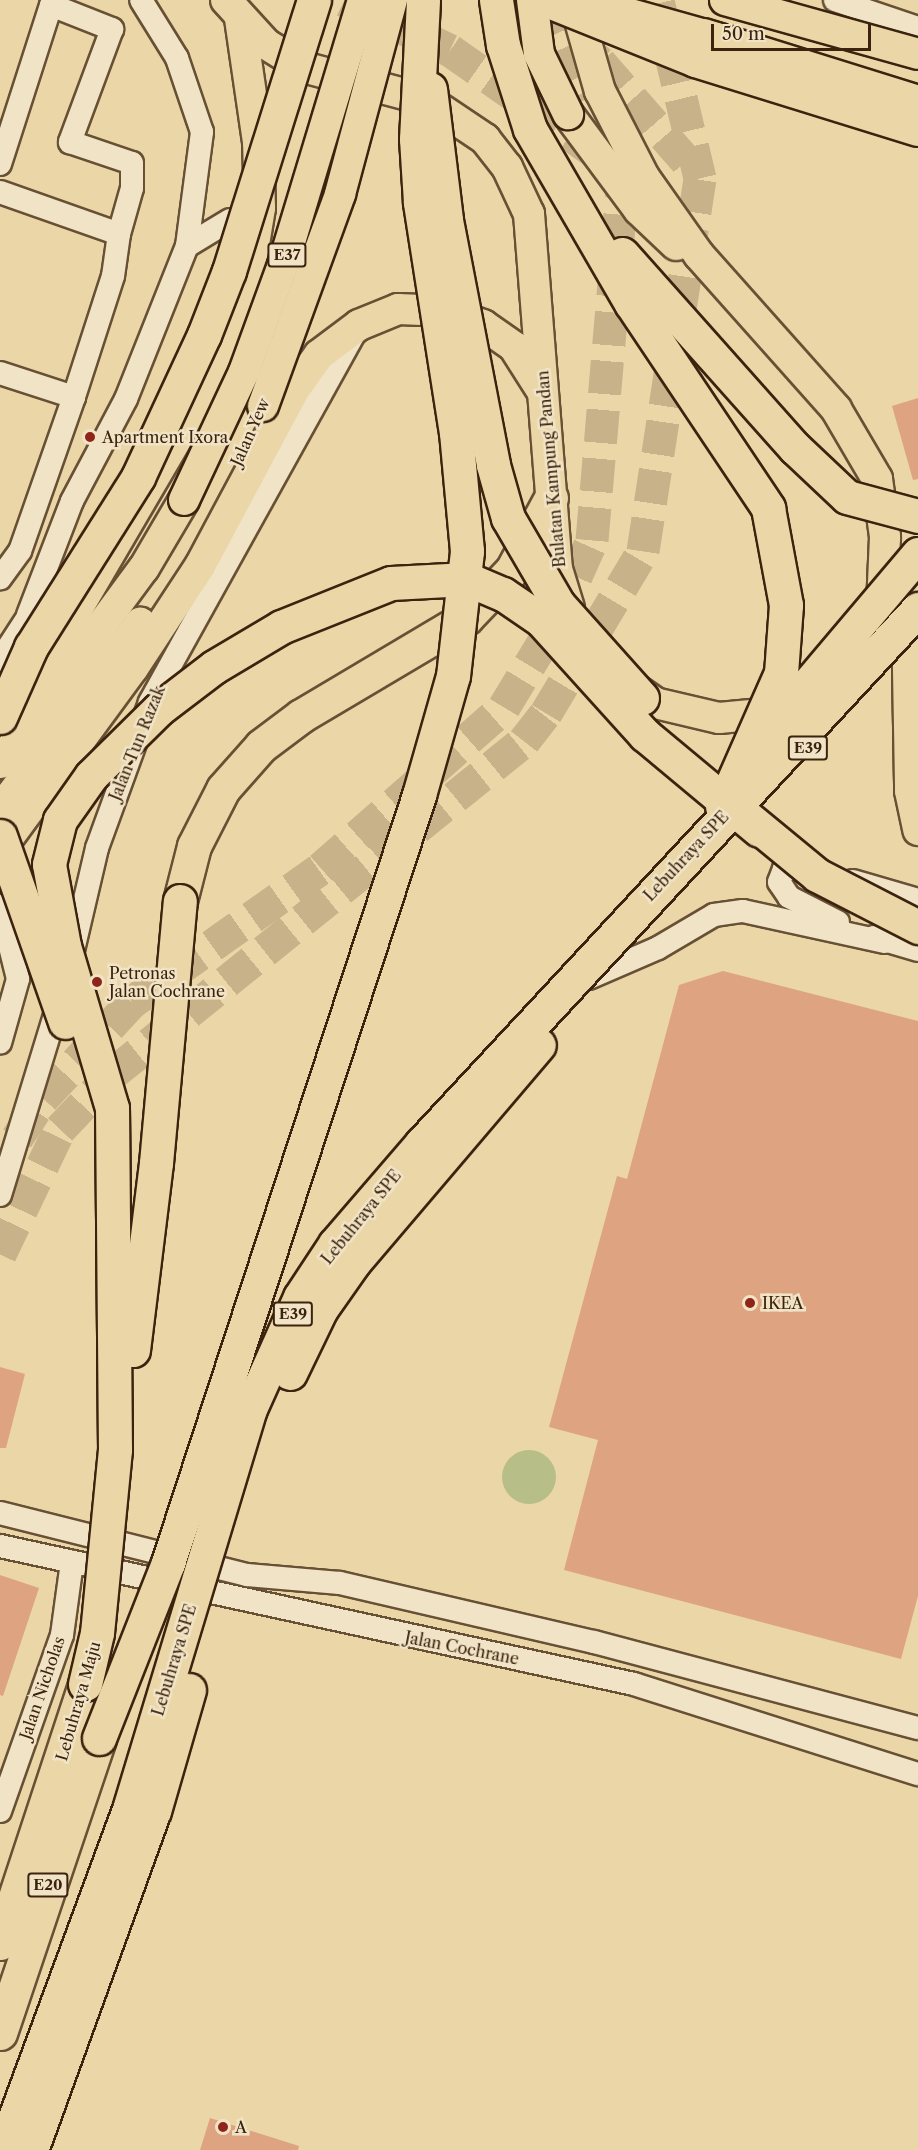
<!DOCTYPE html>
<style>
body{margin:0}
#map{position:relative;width:918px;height:2150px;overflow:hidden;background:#ead6a7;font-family:"Libre Caslon Text",serif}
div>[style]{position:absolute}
.green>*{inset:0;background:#b7be87}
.round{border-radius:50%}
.building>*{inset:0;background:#dea481}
.highway-tunnel>*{height:33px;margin-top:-16.5px;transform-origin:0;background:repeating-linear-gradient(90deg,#c7b289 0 33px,transparent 0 49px)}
.roads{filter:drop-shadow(2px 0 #685035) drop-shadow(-2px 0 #685035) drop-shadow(0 2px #685035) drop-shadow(0 -2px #685035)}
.minor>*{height:22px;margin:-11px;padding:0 11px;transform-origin:11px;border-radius:11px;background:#f1e4c6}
.major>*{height:30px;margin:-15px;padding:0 15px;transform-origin:15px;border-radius:15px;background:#ead6a7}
.highway>*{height:33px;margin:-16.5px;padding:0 16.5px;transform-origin:16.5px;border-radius:16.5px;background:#ead6a7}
.bridges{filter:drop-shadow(2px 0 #3c230f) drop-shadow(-2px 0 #3c230f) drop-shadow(0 2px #3c230f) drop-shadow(0 -2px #3c230f)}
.major-bridge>*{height:30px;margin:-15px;padding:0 15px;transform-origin:15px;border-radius:15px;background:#ead6a7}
.highway-bridge>*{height:33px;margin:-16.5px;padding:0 16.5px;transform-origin:16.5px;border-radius:16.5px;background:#ead6a7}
.dots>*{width:16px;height:16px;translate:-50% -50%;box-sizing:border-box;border:3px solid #f1e4c6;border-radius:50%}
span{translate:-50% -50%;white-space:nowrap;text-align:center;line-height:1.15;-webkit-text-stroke:5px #f1e4c6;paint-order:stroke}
.shield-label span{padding:2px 4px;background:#f1e4c6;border:2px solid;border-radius:4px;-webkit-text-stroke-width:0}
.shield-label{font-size:15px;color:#3c230f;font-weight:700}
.street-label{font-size:16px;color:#3c230f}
.poi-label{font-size:16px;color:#3c230f}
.left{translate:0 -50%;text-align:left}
.scale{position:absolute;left:711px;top:24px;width:160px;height:27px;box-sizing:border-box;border:3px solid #3c230f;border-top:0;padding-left:8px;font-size:18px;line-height:21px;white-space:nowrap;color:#3c230f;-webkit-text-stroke:4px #f1e4c6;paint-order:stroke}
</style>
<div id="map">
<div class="green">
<div class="round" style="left:502px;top:1450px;width:54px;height:54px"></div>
</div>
<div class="building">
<div style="clip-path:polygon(918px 398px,918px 479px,913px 480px,892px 406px)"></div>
<div style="clip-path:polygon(723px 971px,918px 1021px,918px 1596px,901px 1659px,564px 1570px,598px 1440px,549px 1427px,617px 1176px,627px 1179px,679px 985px)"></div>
<div style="clip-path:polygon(0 1367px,25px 1374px,6px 1448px,0 1448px)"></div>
<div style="clip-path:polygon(0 1575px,39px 1588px,3px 1696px,0 1695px)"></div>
<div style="clip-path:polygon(210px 2118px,299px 2146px,298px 2150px,200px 2150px)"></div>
</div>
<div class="highway-tunnel">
<div style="left:344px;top:0;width:117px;rotate:25.3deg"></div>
<div style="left:450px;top:50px;width:177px;rotate:35.1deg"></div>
<div style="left:550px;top:0;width:105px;rotate:66.4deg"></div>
<div style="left:578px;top:43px;width:29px;rotate:41deg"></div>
<div style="left:600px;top:62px;width:147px;rotate:48.9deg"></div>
<div style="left:17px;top:1138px;width:48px;rotate:-57deg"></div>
<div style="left:43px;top:1098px;width:131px;rotate:-47.2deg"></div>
<div style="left:132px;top:1002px;width:232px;rotate:-35.3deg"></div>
<div style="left:321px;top:868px;width:244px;rotate:-41.3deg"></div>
<div style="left:504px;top:707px;width:100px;rotate:-58.8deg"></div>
<div style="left:556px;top:621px;width:89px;rotate:-66deg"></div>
<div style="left:592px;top:540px;width:373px;rotate:-85.1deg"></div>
<div style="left:0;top:1254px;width:139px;rotate:-64.4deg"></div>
<div style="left:60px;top:1129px;width:76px;rotate:-46.6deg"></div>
<div style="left:112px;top:1074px;width:530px;rotate:-38.95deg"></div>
<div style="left:524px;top:741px;width:36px;rotate:-52deg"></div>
<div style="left:546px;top:713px;width:189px;rotate:-59.1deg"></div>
<div style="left:643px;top:551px;width:377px;rotate:-81.3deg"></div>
<div style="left:700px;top:178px;width:183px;rotate:-103.3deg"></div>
</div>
<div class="roads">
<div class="minor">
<div style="left:835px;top:0;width:88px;rotate:18.6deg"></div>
<div style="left:0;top:164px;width:167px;rotate:-72.2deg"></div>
<div style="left:51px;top:5px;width:66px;rotate:21.5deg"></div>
<div style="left:112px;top:29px;width:121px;rotate:110.4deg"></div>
<div style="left:70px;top:142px;width:65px;rotate:18.7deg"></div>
<div style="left:132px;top:163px;width:25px;rotate:90deg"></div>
<div style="left:132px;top:188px;width:48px;rotate:105.8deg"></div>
<div style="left:0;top:192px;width:126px;rotate:19.4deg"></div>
<div style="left:119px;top:234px;width:42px;rotate:98.1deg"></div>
<div style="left:113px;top:276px;width:127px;rotate:107.9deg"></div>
<div style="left:74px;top:397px;width:163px;rotate:109.3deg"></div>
<div style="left:20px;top:551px;width:34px;rotate:126deg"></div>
<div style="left:187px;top:246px;width:50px;rotate:-31.2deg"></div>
<div style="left:0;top:373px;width:78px;rotate:18deg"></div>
<div style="left:28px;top:615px;width:122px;rotate:-68.9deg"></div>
<div style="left:72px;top:501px;width:115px;rotate:-62.1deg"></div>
<div style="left:126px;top:399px;width:165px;rotate:-68.3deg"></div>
<div style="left:187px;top:246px;width:115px;rotate:-82.5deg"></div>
<div style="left:202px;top:132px;width:78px;rotate:-108.7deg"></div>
<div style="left:177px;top:58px;width:68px;rotate:-121.8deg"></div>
<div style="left:0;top:660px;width:68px;rotate:-57deg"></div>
<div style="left:813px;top:869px;width:29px;rotate:180deg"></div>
<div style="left:784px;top:869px;width:14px;rotate:111deg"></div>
<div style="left:779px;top:882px;width:18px;rotate:56deg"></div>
<div style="left:789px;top:897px;width:55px;rotate:27deg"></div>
<div style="left:853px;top:881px;width:68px;rotate:16.3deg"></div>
<div style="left:0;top:906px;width:75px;rotate:76.1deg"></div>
<div style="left:18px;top:979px;width:66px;rotate:105.7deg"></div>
<div style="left:874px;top:937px;width:46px;rotate:16.5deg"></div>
<div style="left:71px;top:959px;width:114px;rotate:-76.8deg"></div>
<div style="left:97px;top:848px;width:155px;rotate:-70deg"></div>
<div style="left:150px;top:702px;width:427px;rotate:-61deg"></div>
<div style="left:589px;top:978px;width:75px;rotate:-23.5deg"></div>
<div style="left:658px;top:948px;width:65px;rotate:-30.5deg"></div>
<div style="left:714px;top:915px;width:29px;rotate:-8deg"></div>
<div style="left:743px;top:911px;width:145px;rotate:12.3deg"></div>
<div style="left:0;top:1195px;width:202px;rotate:-73deg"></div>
<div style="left:0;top:1513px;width:255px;rotate:14.1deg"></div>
<div style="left:247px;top:1575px;width:93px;rotate:4.9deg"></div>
<div style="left:340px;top:1583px;width:261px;rotate:13.1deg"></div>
<div style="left:594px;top:1642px;width:335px;rotate:14.9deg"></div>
<div style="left:0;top:1546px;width:649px;rotate:12.28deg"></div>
<div style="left:634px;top:1684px;width:298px;rotate:17.6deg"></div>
<div style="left:0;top:1811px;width:187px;rotate:-70.6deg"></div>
<div style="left:62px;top:1635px;width:74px;rotate:-82.2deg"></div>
</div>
<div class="major">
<div style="left:226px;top:0;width:59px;rotate:47.7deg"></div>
<div style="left:266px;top:44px;width:44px;rotate:31.9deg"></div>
<div style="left:303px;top:67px;width:128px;rotate:14.9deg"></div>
<div style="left:427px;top:100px;width:70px;rotate:33.9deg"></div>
<div style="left:485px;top:139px;width:36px;rotate:52deg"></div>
<div style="left:507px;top:167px;width:52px;rotate:64.9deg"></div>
<div style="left:529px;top:214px;width:356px;rotate:85.5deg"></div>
<div style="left:557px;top:569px;width:41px;rotate:72.9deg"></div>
<div style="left:574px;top:0;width:95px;rotate:74.1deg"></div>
<div style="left:600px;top:91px;width:97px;rotate:62.9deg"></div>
<div style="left:644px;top:177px;width:95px;rotate:54.8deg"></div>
<div style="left:699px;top:255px;width:206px;rotate:48.3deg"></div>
<div style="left:836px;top:409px;width:81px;rotate:59.6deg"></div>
<div style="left:877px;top:479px;width:59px;rotate:82.1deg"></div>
<div style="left:885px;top:537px;width:70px;rotate:92.5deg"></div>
<div style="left:568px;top:114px;width:119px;rotate:53.5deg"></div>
<div style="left:639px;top:210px;width:51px;rotate:43.4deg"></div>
<div style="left:907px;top:612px;width:179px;rotate:89deg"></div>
<div style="left:910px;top:791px;width:40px;rotate:78deg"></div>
<div style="left:624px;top:681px;width:38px;rotate:35deg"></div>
<div style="left:655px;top:703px;width:66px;rotate:13.2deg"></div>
<div style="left:719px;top:718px;width:64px;rotate:-5.4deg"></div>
<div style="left:20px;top:690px;width:75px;rotate:-53.1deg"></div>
<div style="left:65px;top:630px;width:226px;rotate:-59.7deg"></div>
<div style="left:179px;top:435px;width:91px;rotate:-63.2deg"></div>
<div style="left:220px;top:354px;width:90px;rotate:-70.6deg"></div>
<div style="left:250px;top:269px;width:62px;rotate:-80.7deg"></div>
<div style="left:260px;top:208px;width:66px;rotate:-91.7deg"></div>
<div style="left:258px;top:142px;width:125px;rotate:-98.3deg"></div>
<div style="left:0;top:763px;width:242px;rotate:-53.6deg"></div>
<div style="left:144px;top:568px;width:79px;rotate:-59.5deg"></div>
<div style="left:0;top:810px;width:234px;rotate:-53.2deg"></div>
<div style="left:0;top:849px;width:225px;rotate:-53.7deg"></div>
<div style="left:133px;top:668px;width:122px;rotate:-56.7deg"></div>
<div style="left:200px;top:566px;width:200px;rotate:-61.9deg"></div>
<div style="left:294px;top:390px;width:43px;rotate:-54.5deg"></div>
<div style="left:319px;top:355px;width:50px;rotate:-36.9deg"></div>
<div style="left:359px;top:325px;width:42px;rotate:-22.3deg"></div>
<div style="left:398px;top:309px;width:48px;rotate:2.4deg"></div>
<div style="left:446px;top:311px;width:40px;rotate:21deg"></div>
<div style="left:483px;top:325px;width:38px;rotate:35deg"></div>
<div style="left:514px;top:347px;width:52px;rotate:57.5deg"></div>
</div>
<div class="highway">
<div style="left:180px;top:901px;width:57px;rotate:-75.7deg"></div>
<div style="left:194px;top:846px;width:64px;rotate:-63deg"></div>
<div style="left:223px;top:789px;width:57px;rotate:-48.5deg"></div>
<div style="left:261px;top:746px;width:50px;rotate:-36.9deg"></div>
<div style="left:301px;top:716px;width:192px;rotate:-30.7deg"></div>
<div style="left:466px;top:618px;width:66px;rotate:-46.2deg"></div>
<div style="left:512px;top:570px;width:82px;rotate:-61.6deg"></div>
<div style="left:0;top:1943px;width:273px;rotate:-71.8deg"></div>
<div style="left:0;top:2033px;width:311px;rotate:-71.4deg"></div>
</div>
</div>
<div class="bridges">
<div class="major-bridge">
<div style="left:532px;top:0;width:54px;rotate:82.6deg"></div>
<div style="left:539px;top:54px;width:67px;rotate:64.2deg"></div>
<div style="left:580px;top:0;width:153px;rotate:15.6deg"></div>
<div style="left:725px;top:0;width:200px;rotate:15.6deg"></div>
<div style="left:263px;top:406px;width:226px;rotate:-70deg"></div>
<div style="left:340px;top:194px;width:201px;rotate:-75deg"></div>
<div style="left:184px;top:500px;width:141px;rotate:-64.9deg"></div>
<div style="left:244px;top:372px;width:114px;rotate:-70deg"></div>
<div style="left:283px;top:265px;width:277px;rotate:-73.2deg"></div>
</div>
<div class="highway-bridge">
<div style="left:496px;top:0;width:46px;rotate:81.2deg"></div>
<div style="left:503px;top:45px;width:88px;rotate:72.2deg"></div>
<div style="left:530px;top:129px;width:201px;rotate:59.9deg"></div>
<div style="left:631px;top:303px;width:247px;rotate:56.2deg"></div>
<div style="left:768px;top:508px;width:99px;rotate:79.5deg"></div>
<div style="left:786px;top:605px;width:68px;rotate:94.2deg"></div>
<div style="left:781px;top:673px;width:146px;rotate:113.8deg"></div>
<div style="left:546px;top:0;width:161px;rotate:21.9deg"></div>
<div style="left:695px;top:60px;width:233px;rotate:17.2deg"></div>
<div style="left:703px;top:35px;width:225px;rotate:17.3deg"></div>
<div style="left:430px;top:89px;width:132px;rotate:83deg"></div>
<div style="left:446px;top:220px;width:249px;rotate:79.1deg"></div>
<div style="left:493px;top:465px;width:55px;rotate:74.2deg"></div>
<div style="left:508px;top:518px;width:99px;rotate:59.8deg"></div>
<div style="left:558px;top:604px;width:126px;rotate:48.2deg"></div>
<div style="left:622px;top:254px;width:260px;rotate:48.3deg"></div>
<div style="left:795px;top:448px;width:71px;rotate:43.3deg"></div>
<div style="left:847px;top:497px;width:73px;rotate:15deg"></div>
<div style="left:0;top:717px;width:77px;rotate:-66.1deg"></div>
<div style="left:31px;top:647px;width:201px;rotate:-57.8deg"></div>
<div style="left:138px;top:477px;width:157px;rotate:-65.1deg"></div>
<div style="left:204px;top:335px;width:69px;rotate:-68.7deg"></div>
<div style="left:229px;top:271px;width:284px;rotate:-72.6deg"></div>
<div style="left:765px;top:735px;width:237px;rotate:-49.8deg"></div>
<div style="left:743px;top:814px;width:96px;rotate:39.5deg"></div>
<div style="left:817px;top:875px;width:114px;rotate:27.2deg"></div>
<div style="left:0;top:836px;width:197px;rotate:70.7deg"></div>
<div style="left:133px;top:1350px;width:188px;rotate:-83deg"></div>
<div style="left:156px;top:1163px;width:263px;rotate:-84.8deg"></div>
<div style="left:290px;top:1373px;width:71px;rotate:-64.2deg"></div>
<div style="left:321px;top:1309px;width:57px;rotate:-54.9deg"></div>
<div style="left:354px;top:1262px;width:285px;rotate:-49.6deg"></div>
<div style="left:85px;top:1684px;width:52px;rotate:-76.8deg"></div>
<div style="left:97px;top:1633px;width:184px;rotate:-84.4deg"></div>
<div style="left:115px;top:1450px;width:342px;rotate:-90.5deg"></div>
<div style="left:112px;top:1108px;width:169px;rotate:-106.5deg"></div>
<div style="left:64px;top:946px;width:83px;rotate:-100.4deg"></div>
<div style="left:49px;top:864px;width:45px;rotate:-76deg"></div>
<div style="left:60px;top:820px;width:54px;rotate:-54.8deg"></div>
<div style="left:91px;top:776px;width:95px;rotate:-44.6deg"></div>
<div style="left:159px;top:709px;width:69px;rotate:-37.4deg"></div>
<div style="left:214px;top:667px;width:78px;rotate:-30.8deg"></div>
<div style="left:281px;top:627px;width:118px;rotate:-21.8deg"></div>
<div style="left:391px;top:583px;width:76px;rotate:-3deg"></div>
<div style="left:467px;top:579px;width:39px;rotate:23deg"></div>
<div style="left:503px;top:594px;width:46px;rotate:34.4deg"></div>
<div style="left:541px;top:620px;width:155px;rotate:47.9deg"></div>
<div style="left:645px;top:735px;width:148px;rotate:39.8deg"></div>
<div style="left:99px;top:1738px;width:188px;rotate:-68.5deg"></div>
<div style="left:168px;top:1563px;width:808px;rotate:-71.9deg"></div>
<div style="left:419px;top:795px;width:124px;rotate:-74.1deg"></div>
<div style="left:453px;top:676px;width:126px;rotate:-83.6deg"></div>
<div style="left:467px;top:551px;width:119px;rotate:-95.3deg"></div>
<div style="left:456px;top:433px;width:234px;rotate:-98.9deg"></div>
<div style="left:420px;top:202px;width:63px;rotate:-93.6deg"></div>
<div style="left:416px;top:139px;width:139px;rotate:-87.1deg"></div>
<div style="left:3px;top:2150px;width:367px;rotate:-69.7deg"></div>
<div style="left:130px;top:1806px;width:413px;rotate:-73.2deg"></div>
<div style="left:249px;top:1411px;width:125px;rotate:-65.9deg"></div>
<div style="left:300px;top:1297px;width:64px;rotate:-56.6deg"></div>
<div style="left:335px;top:1244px;width:133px;rotate:-49.3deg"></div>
<div style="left:422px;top:1143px;width:729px;rotate:-47.11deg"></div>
<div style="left:31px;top:2150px;width:361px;rotate:-70.1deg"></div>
<div style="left:154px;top:1811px;width:126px;rotate:-73.9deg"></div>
</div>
</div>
<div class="dots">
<div style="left:90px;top:437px;background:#8f2418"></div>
<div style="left:97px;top:982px;background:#8f2418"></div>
<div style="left:750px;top:1303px;background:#8f2418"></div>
<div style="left:223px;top:2127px;background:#8f2418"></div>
</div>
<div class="shield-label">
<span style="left:287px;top:255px">E37</span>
<span style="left:808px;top:748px">E39</span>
<span style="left:293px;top:1314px">E39</span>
<span style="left:48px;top:1885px">E20</span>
</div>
<div class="street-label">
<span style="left:250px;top:432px;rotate:-66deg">Jalan Yew</span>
<span style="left:551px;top:469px;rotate:-95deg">Bulatan Kampung Pandan</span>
<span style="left:137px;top:743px;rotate:-68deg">Jalan Tun Razak</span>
<span style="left:686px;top:856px;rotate:-47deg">Lebuhraya SPE</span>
<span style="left:361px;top:1217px;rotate:-51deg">Lebuhraya SPE</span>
<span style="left:462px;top:1648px;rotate:11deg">Jalan Cochrane</span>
<span style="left:174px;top:1660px;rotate:-73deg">Lebuhraya SPE</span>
<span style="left:42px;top:1688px;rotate:-71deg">Jalan Nicholas</span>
<span style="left:78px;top:1701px;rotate:-74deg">Lebuhraya Maju</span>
</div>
<div class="poi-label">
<span class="left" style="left:102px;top:437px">Apartment Ixora</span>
<span class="left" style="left:109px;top:982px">Petronas<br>Jalan Cochrane</span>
<span class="left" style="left:762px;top:1303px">IKEA</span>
<span class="left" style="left:235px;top:2127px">A</span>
</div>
<div class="scale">50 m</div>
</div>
